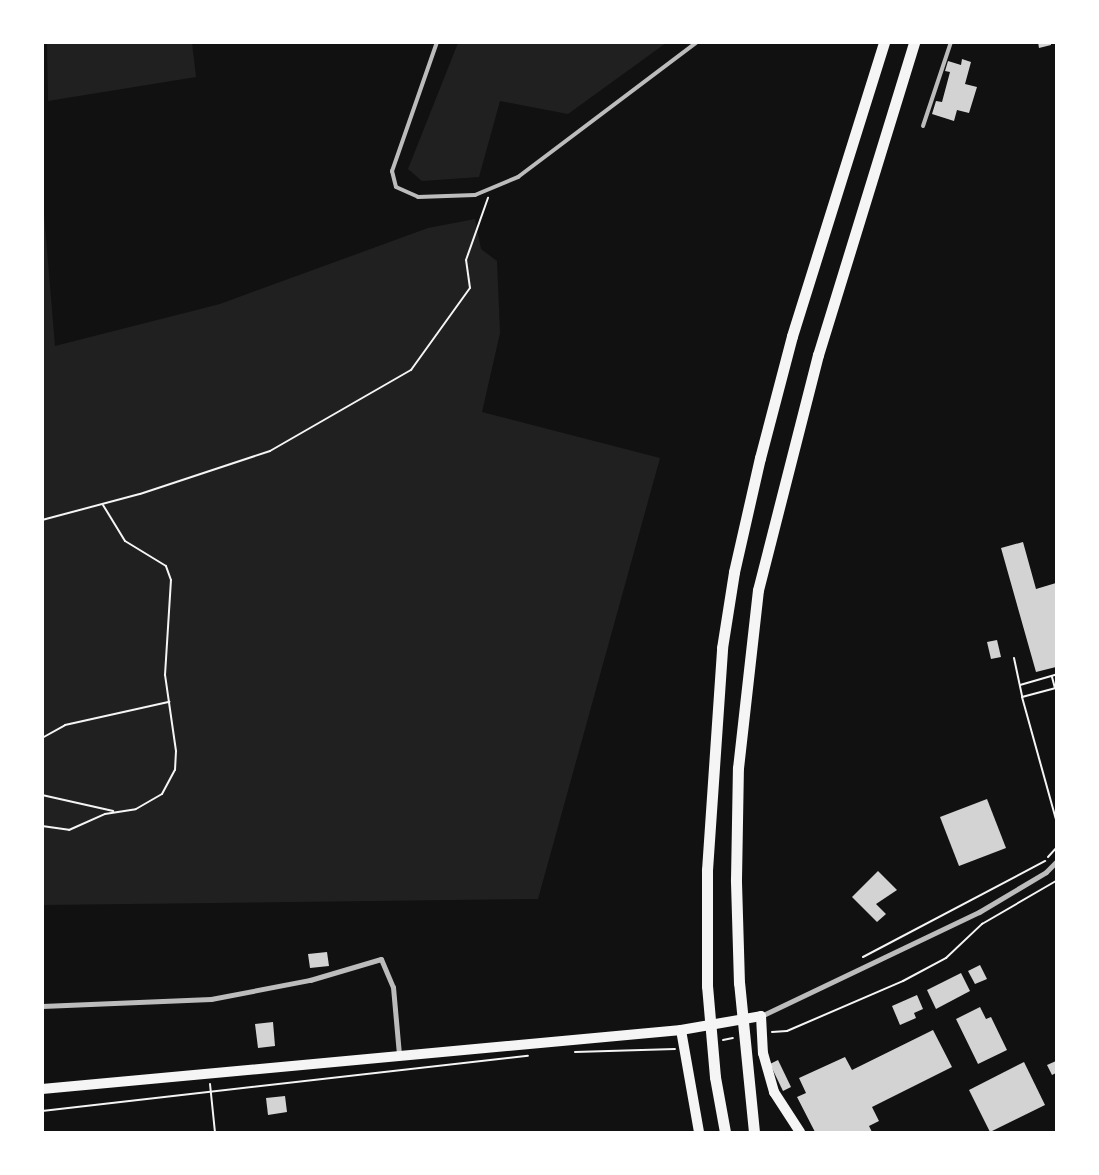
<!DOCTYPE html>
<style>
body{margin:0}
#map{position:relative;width:1099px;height:1175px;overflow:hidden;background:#111;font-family:Ubuntu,sans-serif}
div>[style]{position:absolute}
.green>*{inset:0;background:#202020}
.building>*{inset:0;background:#d3d3d3}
.path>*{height:2px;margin:-1px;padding:0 1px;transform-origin:1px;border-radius:1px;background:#f5f5f5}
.service>*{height:4px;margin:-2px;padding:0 2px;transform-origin:2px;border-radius:2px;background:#bcbcbc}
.minor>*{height:5px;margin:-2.5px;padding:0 2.5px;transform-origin:2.5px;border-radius:2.5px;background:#bcbcbc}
.secondary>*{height:10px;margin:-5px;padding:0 5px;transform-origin:5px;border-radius:5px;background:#f5f5f5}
.trunk>*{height:11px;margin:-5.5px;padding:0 5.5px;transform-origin:5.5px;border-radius:5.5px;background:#f5f5f5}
span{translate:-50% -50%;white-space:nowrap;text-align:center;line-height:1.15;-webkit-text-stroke:5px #fff;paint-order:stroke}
.frame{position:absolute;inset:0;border:44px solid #fff;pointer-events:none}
</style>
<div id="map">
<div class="green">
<div style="clip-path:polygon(47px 43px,192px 43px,196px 77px,48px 101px)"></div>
<div style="clip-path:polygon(458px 43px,458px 42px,666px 43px,568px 114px,500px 101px,479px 177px,422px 181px,408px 169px)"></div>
<div style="clip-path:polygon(42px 190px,55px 346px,220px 304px,428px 228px,475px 219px,481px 249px,497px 261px,500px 333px,482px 412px,660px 458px,538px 899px,43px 905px)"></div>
</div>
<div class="building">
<div style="clip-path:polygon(1038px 42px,1051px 42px,1051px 45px,1039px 48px)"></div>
<div style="clip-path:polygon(962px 59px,971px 62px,965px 84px,977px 87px,969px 113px,957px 110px,954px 121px,932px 114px,936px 101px,942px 102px,950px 72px,945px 71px,948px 61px,961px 65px)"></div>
<div style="clip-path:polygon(1023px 542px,1036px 589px,1056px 583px,1056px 667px,1036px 672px,1001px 548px)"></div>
<div style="clip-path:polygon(997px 640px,1001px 657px,991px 659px,987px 642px)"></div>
<div style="clip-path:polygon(987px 799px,1006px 848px,959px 866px,940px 817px)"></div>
<div style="clip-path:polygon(878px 871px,897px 890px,876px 904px,886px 914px,877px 922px,852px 897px)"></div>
<div style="clip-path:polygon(327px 952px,329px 966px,310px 968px,308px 954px)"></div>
<div style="clip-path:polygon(980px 965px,987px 979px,975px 984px,968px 971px)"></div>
<div style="clip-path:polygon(961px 973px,970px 991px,936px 1009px,927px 990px)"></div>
<div style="clip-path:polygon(917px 995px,923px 1009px,914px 1013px,916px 1018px,900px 1025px,892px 1006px)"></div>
<div style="clip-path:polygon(980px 1007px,986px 1019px,991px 1017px,1007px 1050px,978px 1064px,956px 1019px)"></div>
<div style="clip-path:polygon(273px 1022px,275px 1046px,258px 1048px,255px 1024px)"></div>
<div style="clip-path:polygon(933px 1030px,952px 1067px,872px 1107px,879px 1121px,869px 1126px,872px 1132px,815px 1132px,797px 1097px,806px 1093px,799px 1078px,845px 1057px,852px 1070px)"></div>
<div style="clip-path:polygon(778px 1060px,791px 1087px,783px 1091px,770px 1064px)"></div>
<div style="clip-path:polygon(1056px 1061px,1056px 1073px,1052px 1075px,1047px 1065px)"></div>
<div style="clip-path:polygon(1024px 1062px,1045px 1105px,990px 1132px,969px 1090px)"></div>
<div style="clip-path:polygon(285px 1096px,287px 1112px,268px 1115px,266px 1098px)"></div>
</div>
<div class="path">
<div style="left:42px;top:520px;width:101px;rotate:-14.9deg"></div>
<div style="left:140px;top:494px;width:137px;rotate:-18.3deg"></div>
<div style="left:270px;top:451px;width:163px;rotate:-29.9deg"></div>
<div style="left:411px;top:370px;width:101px;rotate:-54.3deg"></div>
<div style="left:470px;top:288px;width:28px;rotate:-98deg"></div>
<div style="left:466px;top:260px;width:66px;rotate:-70.5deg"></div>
<div style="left:1014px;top:658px;width:40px;rotate:78deg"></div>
<div style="left:1022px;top:697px;width:35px;rotate:-15deg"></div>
<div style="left:1052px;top:677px;width:11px;rotate:75deg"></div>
<div style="left:1020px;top:685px;width:37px;rotate:-16deg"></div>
<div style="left:1022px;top:697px;width:128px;rotate:74.5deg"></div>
<div style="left:42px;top:738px;width:26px;rotate:-29deg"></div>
<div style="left:65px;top:725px;width:107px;rotate:-12.5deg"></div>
<div style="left:42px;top:795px;width:73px;rotate:12.7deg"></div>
<div style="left:42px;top:826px;width:27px;rotate:8deg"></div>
<div style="left:69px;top:830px;width:39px;rotate:-24deg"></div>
<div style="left:105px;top:814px;width:31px;rotate:-9deg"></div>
<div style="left:136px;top:809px;width:30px;rotate:-30deg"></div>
<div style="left:162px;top:794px;width:27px;rotate:-62deg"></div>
<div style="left:175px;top:770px;width:19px;rotate:-87deg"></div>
<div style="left:176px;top:751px;width:77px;rotate:-98.2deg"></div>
<div style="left:165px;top:675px;width:95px;rotate:-86.4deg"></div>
<div style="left:171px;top:580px;width:15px;rotate:-110deg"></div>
<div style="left:166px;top:566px;width:48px;rotate:-148.6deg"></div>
<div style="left:125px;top:541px;width:42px;rotate:-121.4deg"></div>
<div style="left:1048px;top:857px;width:12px;rotate:-48deg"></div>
<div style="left:863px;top:957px;width:206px;rotate:-27.8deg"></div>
<div style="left:772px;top:1032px;width:15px;rotate:-4deg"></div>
<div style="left:787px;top:1031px;width:126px;rotate:-23.3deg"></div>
<div style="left:903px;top:981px;width:49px;rotate:-28.1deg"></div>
<div style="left:946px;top:958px;width:50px;rotate:-43.4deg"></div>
<div style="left:982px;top:924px;width:86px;rotate:-30.2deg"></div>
<div style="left:723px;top:1040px;width:10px;rotate:-11deg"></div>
<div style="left:575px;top:1052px;width:100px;rotate:-1.7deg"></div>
<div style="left:210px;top:1084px;width:48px;rotate:84.1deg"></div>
<div style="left:42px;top:1111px;width:489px;rotate:-6.5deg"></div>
</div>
<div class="service">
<div style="left:437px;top:42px;width:137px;rotate:109.2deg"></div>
<div style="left:392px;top:171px;width:16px;rotate:76deg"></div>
<div style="left:396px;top:187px;width:24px;rotate:24deg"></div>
<div style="left:418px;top:197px;width:57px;rotate:-2deg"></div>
<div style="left:475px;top:195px;width:47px;rotate:-22.7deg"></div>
<div style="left:518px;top:177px;width:224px;rotate:-37deg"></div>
<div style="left:923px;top:126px;width:89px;rotate:-71.6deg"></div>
</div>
<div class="minor">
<div style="left:42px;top:1006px;width:169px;rotate:-2.4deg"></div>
<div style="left:211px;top:999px;width:101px;rotate:-10.9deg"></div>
<div style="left:310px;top:980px;width:74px;rotate:-16.5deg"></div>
<div style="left:381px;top:959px;width:30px;rotate:67deg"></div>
<div style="left:393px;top:987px;width:67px;rotate:84.9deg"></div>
<div style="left:761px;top:1016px;width:242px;rotate:-25.5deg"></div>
<div style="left:979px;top:912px;width:78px;rotate:-30.8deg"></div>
<div style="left:1046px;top:872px;width:14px;rotate:-45deg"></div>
</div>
<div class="secondary">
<div style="left:681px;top:1030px;width:104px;rotate:80deg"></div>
<div style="left:42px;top:1089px;width:642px;rotate:-5.28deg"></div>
<div style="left:681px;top:1030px;width:81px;rotate:-9.9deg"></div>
<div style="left:761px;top:1016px;width:37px;rotate:87deg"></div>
<div style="left:763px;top:1053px;width:41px;rotate:74.2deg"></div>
<div style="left:774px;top:1092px;width:48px;rotate:57deg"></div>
</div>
<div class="trunk">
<div style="left:725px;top:1132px;width:56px;rotate:-100.3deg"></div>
<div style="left:715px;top:1077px;width:91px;rotate:-95deg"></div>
<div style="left:707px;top:986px;width:116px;rotate:-90deg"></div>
<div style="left:707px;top:870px;width:223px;rotate:-86.1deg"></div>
<div style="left:722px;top:648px;width:77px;rotate:-81deg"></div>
<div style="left:734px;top:572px;width:117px;rotate:-77.2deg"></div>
<div style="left:760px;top:458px;width:126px;rotate:-75.3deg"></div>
<div style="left:792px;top:336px;width:308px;rotate:-72.6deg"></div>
<div style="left:754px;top:1132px;width:150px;rotate:-95.7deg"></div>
<div style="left:739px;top:983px;width:104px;rotate:-91.7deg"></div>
<div style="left:736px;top:879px;width:111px;rotate:-89deg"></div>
<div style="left:738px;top:768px;width:179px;rotate:-83.6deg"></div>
<div style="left:758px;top:590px;width:243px;rotate:-75.7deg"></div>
<div style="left:818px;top:355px;width:327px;rotate:-72.9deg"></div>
</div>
<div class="frame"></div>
</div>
